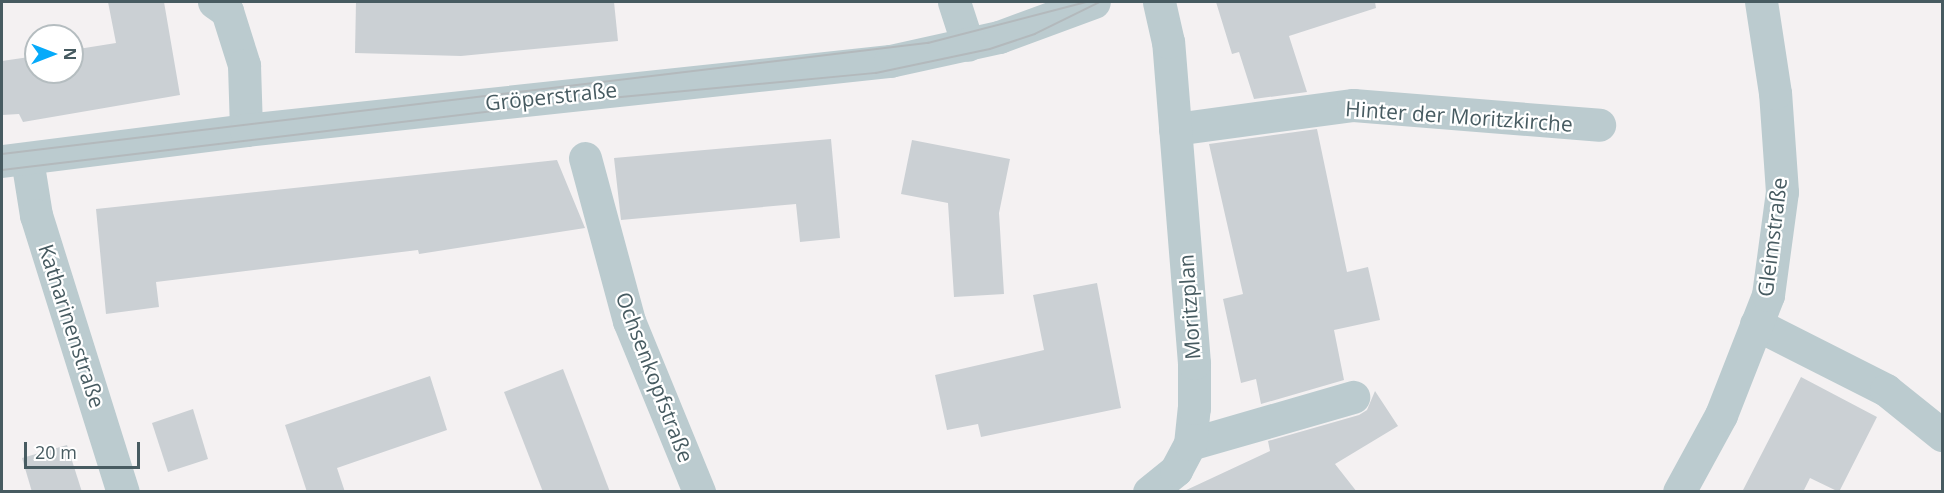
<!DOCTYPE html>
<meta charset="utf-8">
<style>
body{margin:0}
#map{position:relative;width:1944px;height:493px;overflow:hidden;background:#f4f1f2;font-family:"Open Sans",sans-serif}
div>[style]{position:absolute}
.building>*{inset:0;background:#cbd0d4}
.minor>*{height:33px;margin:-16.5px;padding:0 16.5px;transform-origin:16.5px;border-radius:16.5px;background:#bbcbcf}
.tram>*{height:1.5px;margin:-0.75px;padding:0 0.75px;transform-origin:0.75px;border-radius:0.75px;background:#b3b9bc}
span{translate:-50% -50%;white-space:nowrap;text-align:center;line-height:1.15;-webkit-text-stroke:4.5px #fff;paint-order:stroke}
.street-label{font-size:21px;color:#475b61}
.frame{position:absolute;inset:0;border:3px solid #475b61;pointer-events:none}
.north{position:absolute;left:24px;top:24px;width:60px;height:60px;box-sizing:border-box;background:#fff;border:2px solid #b5bdc0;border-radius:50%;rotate:90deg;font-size:16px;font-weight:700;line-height:24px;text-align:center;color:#475b61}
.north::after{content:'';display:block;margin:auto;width:21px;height:27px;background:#05aafa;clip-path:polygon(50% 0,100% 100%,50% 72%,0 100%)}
.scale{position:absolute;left:24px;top:442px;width:116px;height:27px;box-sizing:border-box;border:3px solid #475b61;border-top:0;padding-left:8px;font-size:18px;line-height:21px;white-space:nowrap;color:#475b61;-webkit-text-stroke:4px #fff;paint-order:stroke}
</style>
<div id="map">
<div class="building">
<div style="clip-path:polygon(108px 2px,164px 2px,180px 95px,23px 122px,19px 114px,2px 115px,2px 61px,36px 56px,36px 72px,72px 72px,72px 50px,116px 43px)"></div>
<div style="clip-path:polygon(356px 2px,614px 2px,618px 41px,461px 56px,355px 53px)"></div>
<div style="clip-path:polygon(1216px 2px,1375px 2px,1376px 8px,1289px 36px,1307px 92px,1254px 99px,1239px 52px,1232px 54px)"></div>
<div style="clip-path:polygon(1317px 129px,1347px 272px,1368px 267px,1380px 320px,1334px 330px,1344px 380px,1261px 404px,1256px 379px,1241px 383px,1223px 299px,1243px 294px,1209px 144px)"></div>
<div style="clip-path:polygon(831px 139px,840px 238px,800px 242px,796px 204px,621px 220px,614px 158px)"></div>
<div style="clip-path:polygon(912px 140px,1010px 159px,999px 213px,1004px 294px,954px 297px,948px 203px,901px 194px)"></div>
<div style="clip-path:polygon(557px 160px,585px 228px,419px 254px,418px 250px,156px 282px,159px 307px,106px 314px,96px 209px)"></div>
<div style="clip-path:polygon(1097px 283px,1121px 408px,981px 437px,978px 424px,947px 430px,935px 375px,1044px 350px,1033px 295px)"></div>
<div style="clip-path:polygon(563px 369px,588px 434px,610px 492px,543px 492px,504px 392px)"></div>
<div style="clip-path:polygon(430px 376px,447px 430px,337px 468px,345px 492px,307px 492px,285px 425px)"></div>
<div style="clip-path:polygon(1801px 377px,1877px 417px,1839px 492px,1810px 478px,1803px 492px,1742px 492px)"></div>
<div style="clip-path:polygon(1375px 391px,1398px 426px,1335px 464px,1357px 492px,1182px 492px,1270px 451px,1268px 441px,1359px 415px,1367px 410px)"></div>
<div style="clip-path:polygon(193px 409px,208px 459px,168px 472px,152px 423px)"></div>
<div style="clip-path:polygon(67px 445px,82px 492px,32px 492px,22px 458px)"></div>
</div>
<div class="minor">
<div style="left:214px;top:2px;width:16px;rotate:35deg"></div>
<div style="left:227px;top:11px;width:57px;rotate:72.5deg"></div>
<div style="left:244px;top:65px;width:65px;rotate:88.2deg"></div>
<div style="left:954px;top:2px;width:45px;rotate:72deg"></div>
<div style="left:1175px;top:129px;width:180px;rotate:-7.7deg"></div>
<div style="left:1353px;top:105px;width:247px;rotate:4.6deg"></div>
<div style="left:585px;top:158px;width:169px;rotate:74.9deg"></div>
<div style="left:629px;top:321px;width:185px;rotate:67.7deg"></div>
<div style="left:27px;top:159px;width:57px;rotate:80.9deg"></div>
<div style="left:36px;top:215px;width:290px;rotate:72.6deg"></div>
<div style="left:2px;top:161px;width:246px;rotate:-7.2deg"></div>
<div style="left:246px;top:130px;width:648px;rotate:-6.12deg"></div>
<div style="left:890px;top:61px;width:112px;rotate:-12.4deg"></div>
<div style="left:999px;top:37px;width:101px;rotate:-20.2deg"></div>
<div style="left:1756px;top:324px;width:146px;rotate:26.9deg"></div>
<div style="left:1886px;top:390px;width:72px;rotate:38.8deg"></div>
<div style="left:1190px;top:444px;width:170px;rotate:-16.1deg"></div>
<div style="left:1149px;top:492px;width:35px;rotate:-39deg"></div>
<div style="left:1176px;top:470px;width:30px;rotate:-62deg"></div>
<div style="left:1190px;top:444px;width:36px;rotate:-84deg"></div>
<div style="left:1194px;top:408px;width:45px;rotate:-90deg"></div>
<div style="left:1194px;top:363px;width:322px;rotate:-94.6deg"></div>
<div style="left:1168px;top:42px;width:41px;rotate:-102.7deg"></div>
<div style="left:1679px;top:492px;width:88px;rotate:-61.4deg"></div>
<div style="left:1721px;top:415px;width:129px;rotate:-68.6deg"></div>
<div style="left:1768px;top:295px;width:104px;rotate:-82.3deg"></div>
<div style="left:1782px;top:192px;width:99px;rotate:-94deg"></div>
<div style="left:1775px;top:93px;width:92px;rotate:-98.7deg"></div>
</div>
<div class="tram">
<div style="left:2px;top:154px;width:933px;rotate:-6.84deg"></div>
<div style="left:928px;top:43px;width:163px;rotate:-14.5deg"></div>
<div style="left:2px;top:170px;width:570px;rotate:-6.85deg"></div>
<div style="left:568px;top:102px;width:309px;rotate:-5.4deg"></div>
<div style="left:876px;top:73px;width:116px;rotate:-11.9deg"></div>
<div style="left:990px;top:49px;width:47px;rotate:-18.4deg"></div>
<div style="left:1035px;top:34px;width:72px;rotate:-26.2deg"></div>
</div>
<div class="street-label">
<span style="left:551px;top:96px;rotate:-6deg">Gröperstraße</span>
<span style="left:1459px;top:116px;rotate:4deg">Hinter der Moritzkirche</span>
<span style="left:1772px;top:237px;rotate:-83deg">Gleimstraße</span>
<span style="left:1189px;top:307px;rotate:-94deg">Moritzplan</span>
<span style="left:72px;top:326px;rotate:72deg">Katharinenstraße</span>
<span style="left:655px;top:377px;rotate:69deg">Ochsenkopfstraße</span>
</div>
<div class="frame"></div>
<div class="north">N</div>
<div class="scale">20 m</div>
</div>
